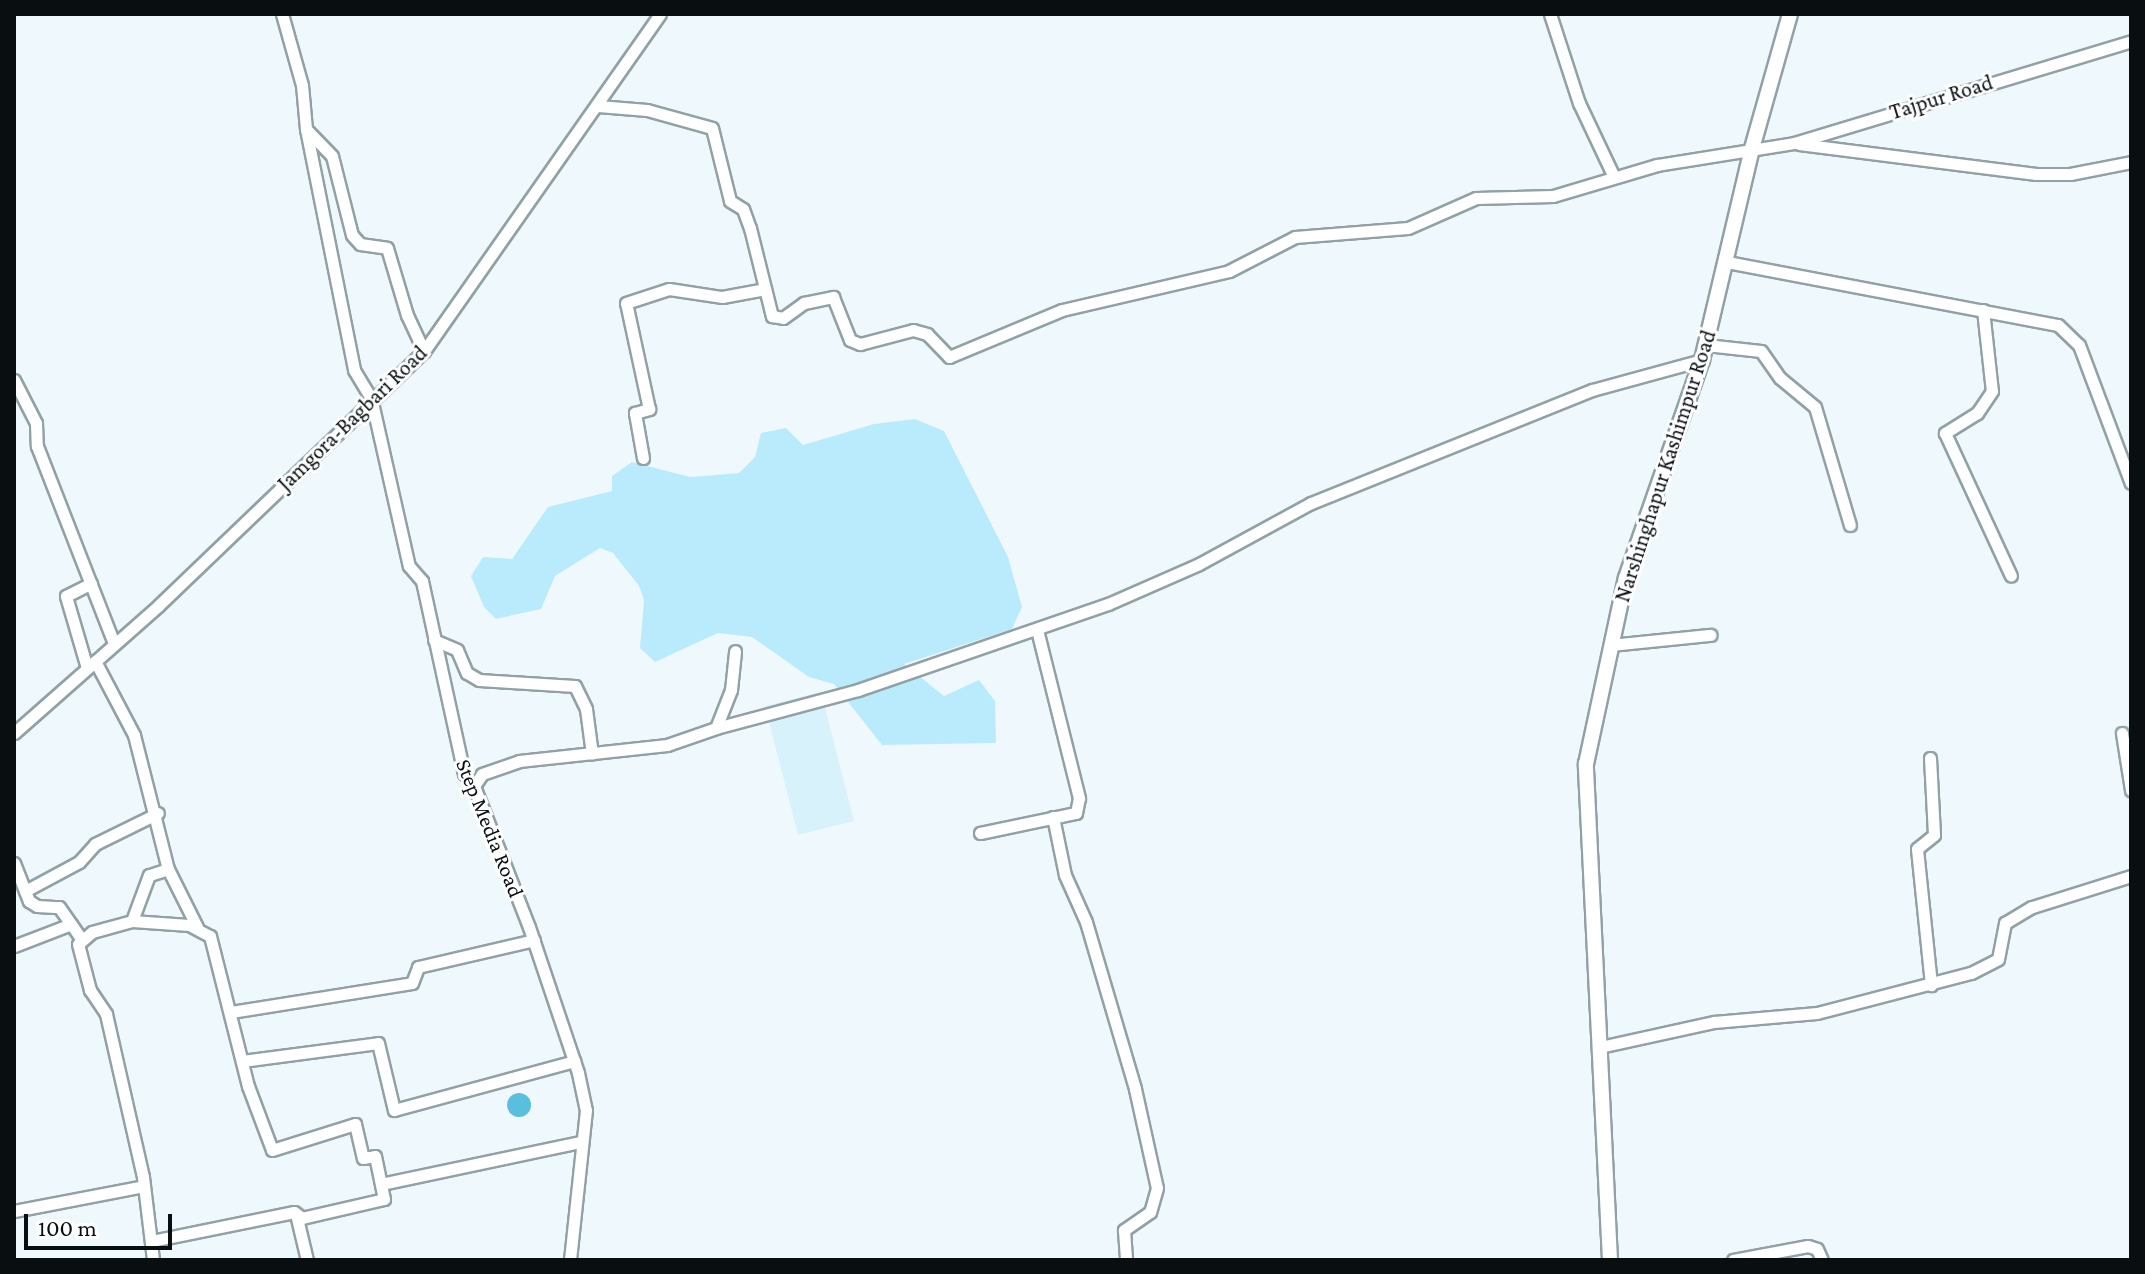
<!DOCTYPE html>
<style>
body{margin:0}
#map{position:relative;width:2145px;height:1274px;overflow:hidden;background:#eff9fd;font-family:"Crimson Pro",serif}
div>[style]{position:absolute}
.built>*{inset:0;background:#d8f2fb}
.green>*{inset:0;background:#baebfc}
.water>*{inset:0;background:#5abede}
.round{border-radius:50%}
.roads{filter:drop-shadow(2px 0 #91a1a6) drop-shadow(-2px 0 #91a1a6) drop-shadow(0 2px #91a1a6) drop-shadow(0 -2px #91a1a6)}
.minor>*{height:11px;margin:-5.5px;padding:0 5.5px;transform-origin:5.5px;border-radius:5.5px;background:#fff}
.tertiary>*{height:14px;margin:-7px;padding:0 7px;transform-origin:7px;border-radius:7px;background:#fff}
span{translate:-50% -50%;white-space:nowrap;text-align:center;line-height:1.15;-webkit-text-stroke:6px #fff;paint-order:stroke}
.street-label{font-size:22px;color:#090e11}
.frame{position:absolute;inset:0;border:16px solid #090e11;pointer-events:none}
.scale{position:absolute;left:24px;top:1214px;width:148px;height:36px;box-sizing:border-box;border:4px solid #090e11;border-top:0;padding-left:10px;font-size:24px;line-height:28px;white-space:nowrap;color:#090e11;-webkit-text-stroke:6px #fff;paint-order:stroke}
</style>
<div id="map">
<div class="built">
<div style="clip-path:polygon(821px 692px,854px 821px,798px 835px,765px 706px)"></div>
</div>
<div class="green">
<div style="clip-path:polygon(915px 419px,944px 431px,1008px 557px,1022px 607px,1012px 629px,904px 664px,944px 696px,979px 680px,995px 701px,996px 743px,882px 745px,834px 684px,809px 677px,752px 637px,718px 633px,655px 662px,640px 648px,644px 600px,639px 586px,613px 553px,600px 548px,555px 576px,541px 609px,496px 619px,484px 607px,471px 576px,483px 557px,512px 559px,548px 507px,612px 491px,612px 476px,632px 462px,690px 477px,739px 473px,755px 457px,761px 433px,786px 428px,803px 445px,874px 424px)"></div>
</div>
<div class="water">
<div class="round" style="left:507px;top:1093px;width:24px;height:24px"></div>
</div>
<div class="roads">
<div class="minor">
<div style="left:282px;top:14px;width:74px;rotate:74.3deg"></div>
<div style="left:302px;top:85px;width:44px;rotate:84.8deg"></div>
<div style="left:306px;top:129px;width:37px;rotate:46deg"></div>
<div style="left:332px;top:156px;width:81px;rotate:75.8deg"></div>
<div style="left:352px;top:235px;width:12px;rotate:48deg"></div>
<div style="left:360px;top:244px;width:27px;rotate:8deg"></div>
<div style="left:387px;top:248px;width:70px;rotate:73.4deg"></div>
<div style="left:407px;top:315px;width:40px;rotate:65deg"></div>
<div style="left:1550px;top:14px;width:94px;rotate:72deg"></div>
<div style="left:1579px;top:103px;width:82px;rotate:64.7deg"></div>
<div style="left:598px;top:106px;width:49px;rotate:4.7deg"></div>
<div style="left:647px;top:110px;width:67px;rotate:15.5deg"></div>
<div style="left:712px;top:128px;width:75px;rotate:76.1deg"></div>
<div style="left:730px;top:201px;width:15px;rotate:32deg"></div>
<div style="left:743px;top:209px;width:20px;rotate:70deg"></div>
<div style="left:750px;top:228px;width:91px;rotate:76deg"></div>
<div style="left:772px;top:316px;width:11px;rotate:10deg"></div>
<div style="left:783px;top:318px;width:26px;rotate:-36deg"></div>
<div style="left:804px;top:303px;width:30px;rotate:-12deg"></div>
<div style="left:833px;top:297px;width:46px;rotate:68.4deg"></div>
<div style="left:850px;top:340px;width:11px;rotate:22deg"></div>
<div style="left:860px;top:344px;width:55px;rotate:-14.8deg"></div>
<div style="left:913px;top:330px;width:15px;rotate:16deg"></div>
<div style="left:927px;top:334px;width:32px;rotate:46deg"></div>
<div style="left:949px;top:357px;width:122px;rotate:-22.6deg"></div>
<div style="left:1062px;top:310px;width:171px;rotate:-13.1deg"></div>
<div style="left:1229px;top:271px;width:74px;rotate:-27.3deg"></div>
<div style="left:1295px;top:237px;width:113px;rotate:-4.6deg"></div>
<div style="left:1408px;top:228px;width:74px;rotate:-23.8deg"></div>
<div style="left:1476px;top:198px;width:77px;rotate:-1.5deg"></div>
<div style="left:1553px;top:196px;width:109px;rotate:-16.6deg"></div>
<div style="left:1657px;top:165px;width:139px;rotate:-9.1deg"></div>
<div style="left:1794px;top:143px;width:352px;rotate:-16.8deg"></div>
<div style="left:306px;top:129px;width:246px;rotate:78.7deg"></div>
<div style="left:354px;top:370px;width:33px;rotate:59deg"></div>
<div style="left:371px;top:398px;width:172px;rotate:77.3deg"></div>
<div style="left:409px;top:566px;width:20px;rotate:49deg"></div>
<div style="left:422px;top:581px;width:197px;rotate:77.7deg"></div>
<div style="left:464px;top:773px;width:16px;rotate:52deg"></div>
<div style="left:474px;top:786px;width:151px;rotate:68.7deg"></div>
<div style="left:529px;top:927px;width:154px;rotate:71.4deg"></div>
<div style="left:578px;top:1073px;width:38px;rotate:78deg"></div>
<div style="left:586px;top:1110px;width:151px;rotate:96.1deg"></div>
<div style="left:1799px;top:144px;width:239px;rotate:7.2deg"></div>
<div style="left:2036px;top:174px;width:34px"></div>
<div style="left:2070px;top:174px;width:62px;rotate:-11.1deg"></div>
<div style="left:1727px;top:262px;width:337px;rotate:10.8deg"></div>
<div style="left:2058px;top:325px;width:29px;rotate:44deg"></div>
<div style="left:2079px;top:345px;width:147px;rotate:69.4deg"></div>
<div style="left:1983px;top:310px;width:81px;rotate:83.7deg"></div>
<div style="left:1992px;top:391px;width:27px;rotate:124deg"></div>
<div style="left:1977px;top:413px;width:38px;rotate:148deg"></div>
<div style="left:1945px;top:433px;width:157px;rotate:65.2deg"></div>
<div style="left:1706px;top:345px;width:55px;rotate:6.2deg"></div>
<div style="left:1761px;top:351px;width:33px;rotate:55deg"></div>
<div style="left:1780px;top:378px;width:45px;rotate:39.6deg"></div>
<div style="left:1815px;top:407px;width:123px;rotate:73.5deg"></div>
<div style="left:14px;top:380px;width:48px;rotate:62.9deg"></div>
<div style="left:36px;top:423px;width:23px;rotate:88deg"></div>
<div style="left:37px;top:446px;width:212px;rotate:68.7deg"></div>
<div style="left:643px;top:458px;width:46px;rotate:-100.1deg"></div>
<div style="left:635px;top:413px;width:15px;rotate:-16deg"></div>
<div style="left:649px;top:409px;width:108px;rotate:-102.2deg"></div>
<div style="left:626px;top:303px;width:45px;rotate:-18deg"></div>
<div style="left:669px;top:289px;width:54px;rotate:8.6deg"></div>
<div style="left:722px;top:297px;width:44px;rotate:-10.5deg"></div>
<div style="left:434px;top:640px;width:25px;rotate:23deg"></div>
<div style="left:457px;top:650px;width:25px;rotate:67deg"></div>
<div style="left:467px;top:673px;width:14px;rotate:30deg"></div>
<div style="left:479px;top:680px;width:96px;rotate:3.6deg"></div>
<div style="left:575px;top:686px;width:25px;rotate:64deg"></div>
<div style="left:586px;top:709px;width:45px;rotate:82.4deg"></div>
<div style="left:1611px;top:645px;width:100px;rotate:-5.8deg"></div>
<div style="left:95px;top:661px;width:84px;rotate:62.2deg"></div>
<div style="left:134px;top:735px;width:138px;rotate:75.8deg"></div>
<div style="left:168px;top:869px;width:20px;rotate:162deg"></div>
<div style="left:149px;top:875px;width:49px;rotate:110.3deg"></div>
<div style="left:132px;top:921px;width:41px;rotate:164.6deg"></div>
<div style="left:92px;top:932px;width:18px;rotate:139deg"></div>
<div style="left:78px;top:944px;width:48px;rotate:75.4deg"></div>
<div style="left:90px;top:990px;width:29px;rotate:56deg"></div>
<div style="left:106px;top:1014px;width:167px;rotate:77.2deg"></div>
<div style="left:143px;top:1177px;width:84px;rotate:83.1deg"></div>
<div style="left:87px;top:668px;width:75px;rotate:-106.3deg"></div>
<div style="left:66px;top:596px;width:28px;rotate:-27deg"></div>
<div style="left:716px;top:728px;width:147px;rotate:-15deg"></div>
<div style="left:858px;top:690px;width:264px;rotate:-19deg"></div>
<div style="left:1108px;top:604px;width:99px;rotate:-23.7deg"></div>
<div style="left:1199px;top:564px;width:128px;rotate:-28.6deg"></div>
<div style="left:1311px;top:503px;width:303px;rotate:-21.9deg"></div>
<div style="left:1592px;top:390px;width:114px;rotate:-15.3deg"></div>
<div style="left:14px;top:733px;width:193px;rotate:-41.4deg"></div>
<div style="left:159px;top:605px;width:367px;rotate:-43.8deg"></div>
<div style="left:424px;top:351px;width:411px;rotate:-55deg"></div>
<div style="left:2122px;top:733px;width:58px;rotate:81deg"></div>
<div style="left:1930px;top:758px;width:77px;rotate:87deg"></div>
<div style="left:1934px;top:835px;width:22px;rotate:141deg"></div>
<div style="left:1917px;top:849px;width:137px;rotate:84.1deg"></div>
<div style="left:474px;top:786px;width:14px;rotate:-56deg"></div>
<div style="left:482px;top:774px;width:39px;rotate:-19deg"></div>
<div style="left:519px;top:761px;width:149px;rotate:-6.2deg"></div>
<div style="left:667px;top:745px;width:52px;rotate:-19.1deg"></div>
<div style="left:716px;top:728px;width:41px;rotate:-68.5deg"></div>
<div style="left:731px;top:690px;width:39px;rotate:-84deg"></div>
<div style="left:1053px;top:817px;width:59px;rotate:78.3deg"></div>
<div style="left:1065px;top:875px;width:51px;rotate:65.9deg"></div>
<div style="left:1086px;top:922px;width:174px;rotate:73.6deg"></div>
<div style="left:1135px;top:1089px;width:101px;rotate:77.5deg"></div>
<div style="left:1157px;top:1188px;width:25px;rotate:106deg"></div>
<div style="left:1150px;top:1212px;width:32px;rotate:145deg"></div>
<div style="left:1124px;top:1230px;width:30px;rotate:86deg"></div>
<div style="left:980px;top:833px;width:98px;rotate:-11.8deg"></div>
<div style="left:1076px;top:813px;width:15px;rotate:-79deg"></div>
<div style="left:1079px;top:798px;width:173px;rotate:-104deg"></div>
<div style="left:14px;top:863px;width:41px;rotate:68.5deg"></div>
<div style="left:29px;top:901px;width:9px;rotate:32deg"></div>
<div style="left:37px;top:906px;width:22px;rotate:3deg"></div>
<div style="left:59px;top:907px;width:38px;rotate:55deg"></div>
<div style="left:168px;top:869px;width:65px;rotate:63.4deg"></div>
<div style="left:25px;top:891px;width:61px;rotate:-28.2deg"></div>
<div style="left:79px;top:862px;width:24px;rotate:-48deg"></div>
<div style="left:95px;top:844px;width:70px;rotate:-26.2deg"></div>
<div style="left:132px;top:921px;width:57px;rotate:4deg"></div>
<div style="left:189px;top:925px;width:24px;rotate:28deg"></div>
<div style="left:210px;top:936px;width:155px;rotate:75.8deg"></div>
<div style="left:248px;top:1086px;width:68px;rotate:69.4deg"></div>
<div style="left:272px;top:1150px;width:87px;rotate:-17.4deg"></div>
<div style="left:355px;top:1124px;width:35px;rotate:77deg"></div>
<div style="left:363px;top:1158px;width:12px;rotate:-9deg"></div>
<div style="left:375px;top:1156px;width:44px;rotate:78.2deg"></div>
<div style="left:384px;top:1199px;width:84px;rotate:167deg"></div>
<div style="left:302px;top:1218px;width:10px;rotate:-143deg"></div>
<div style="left:294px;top:1212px;width:146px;rotate:168.5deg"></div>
<div style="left:14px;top:946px;width:61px;rotate:-21.1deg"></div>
<div style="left:231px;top:1012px;width:183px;rotate:-9.1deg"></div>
<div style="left:412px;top:983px;width:17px;rotate:-69deg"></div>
<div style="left:418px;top:967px;width:119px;rotate:-13.1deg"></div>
<div style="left:1600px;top:1047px;width:117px;rotate:-12.4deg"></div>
<div style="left:1714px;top:1022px;width:103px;rotate:-5deg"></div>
<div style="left:1817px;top:1013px;width:159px;rotate:-14.6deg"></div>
<div style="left:1971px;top:973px;width:30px;rotate:-27deg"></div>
<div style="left:1998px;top:959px;width:37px;rotate:-79deg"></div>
<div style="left:2005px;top:923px;width:31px;rotate:-31deg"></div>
<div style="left:2032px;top:907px;width:104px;rotate:-17.4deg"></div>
<div style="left:242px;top:1061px;width:137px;rotate:-7.5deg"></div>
<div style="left:378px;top:1043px;width:69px;rotate:76.6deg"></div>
<div style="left:394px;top:1110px;width:187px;rotate:-15.2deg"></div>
<div style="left:381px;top:1184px;width:204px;rotate:-11.9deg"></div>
<div style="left:14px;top:1211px;width:132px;rotate:-10.9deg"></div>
<div style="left:296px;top:1214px;width:47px;rotate:76.6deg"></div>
<div style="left:1733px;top:1260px;width:76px;rotate:-10.6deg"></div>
<div style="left:1808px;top:1246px;width:9px;rotate:18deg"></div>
<div style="left:1817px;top:1249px;width:12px;rotate:66deg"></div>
</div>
<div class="tertiary">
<div style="left:1610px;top:1260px;width:497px;rotate:-92.8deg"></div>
<div style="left:1586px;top:764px;width:190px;rotate:-77.9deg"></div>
<div style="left:1626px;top:578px;width:231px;rotate:-70.8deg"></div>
<div style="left:1702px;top:360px;width:214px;rotate:-76.7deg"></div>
<div style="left:1751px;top:152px;width:143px;rotate:-74.2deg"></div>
</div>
</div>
<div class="street-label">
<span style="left:1941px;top:97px;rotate:-17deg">Tajpur Road</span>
<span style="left:352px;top:418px;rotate:-44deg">Jamgora-Bagbari Road</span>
<span style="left:1665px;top:466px;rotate:-72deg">Narshinghapur Kashimpur Road</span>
<span style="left:490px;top:828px;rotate:68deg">Step Media Road</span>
</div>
<div class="frame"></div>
<div class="scale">100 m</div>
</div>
